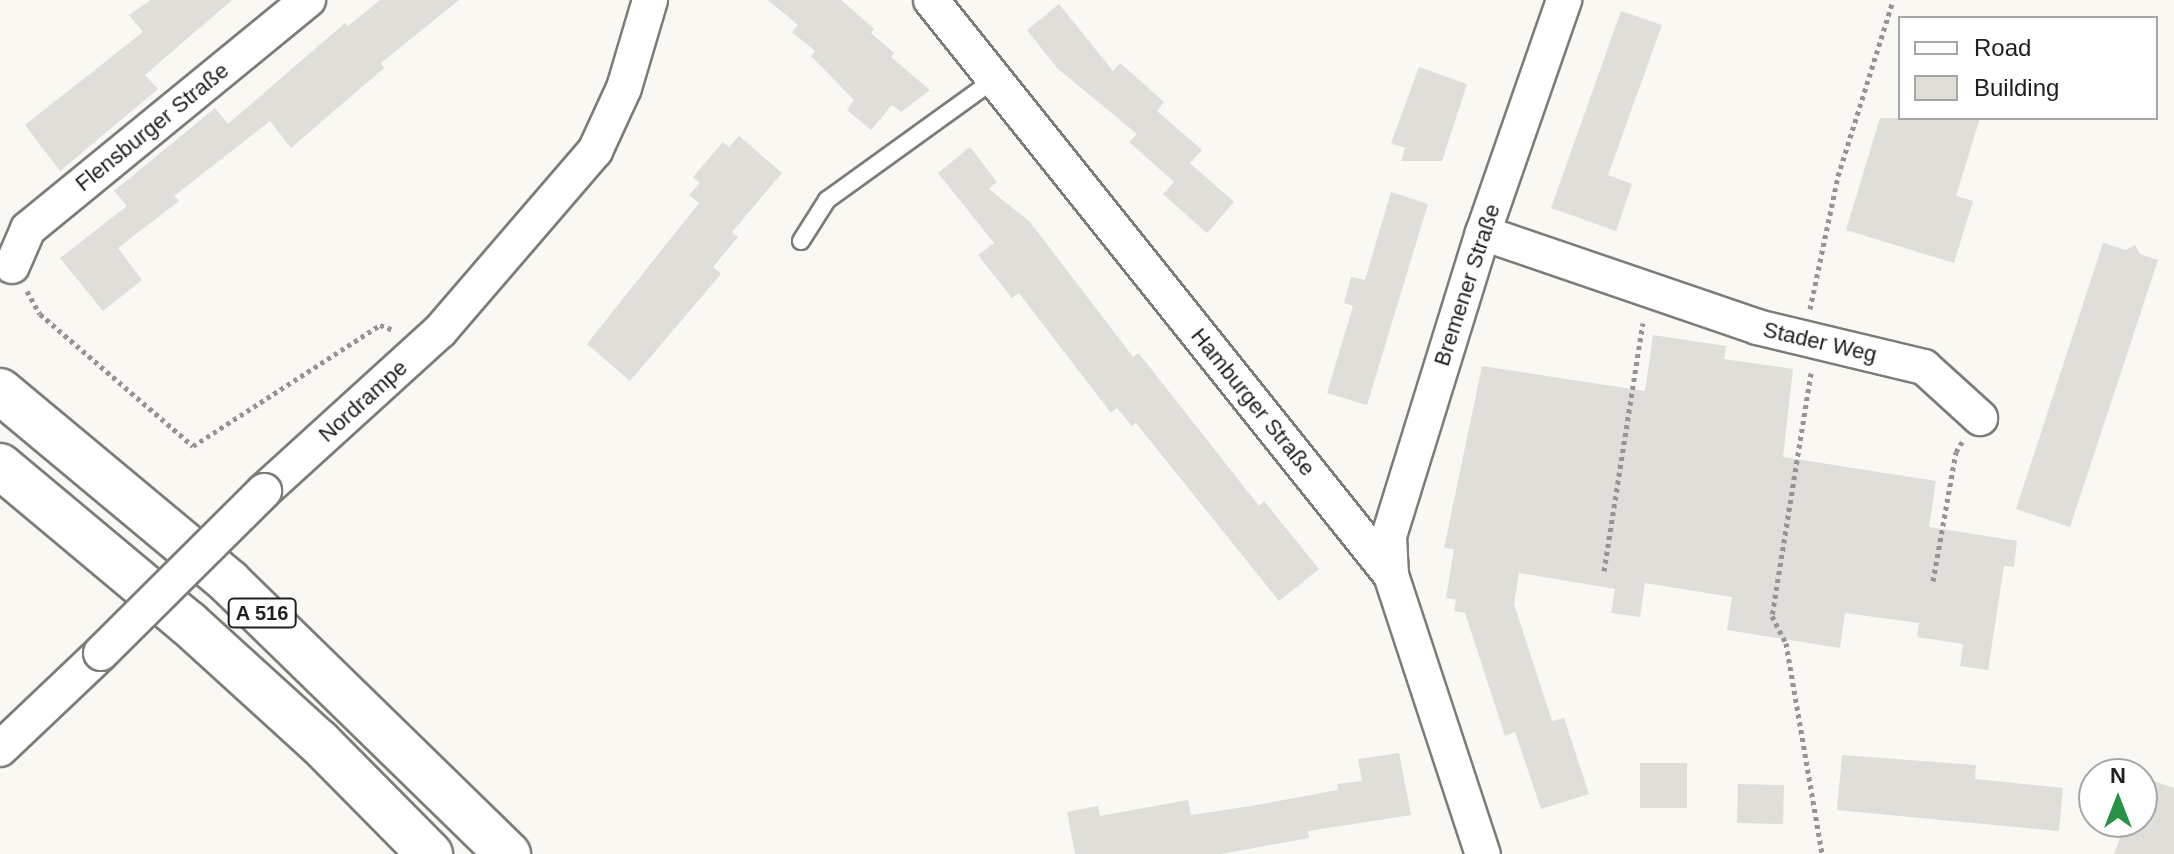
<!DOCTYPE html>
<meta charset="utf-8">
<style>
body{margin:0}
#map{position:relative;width:2174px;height:854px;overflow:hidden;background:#f9f8f3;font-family:Helvetica,sans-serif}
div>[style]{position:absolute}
.building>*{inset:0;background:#dfded9}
.path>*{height:5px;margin-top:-2.5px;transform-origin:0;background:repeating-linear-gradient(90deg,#959490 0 4px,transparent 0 8px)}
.roads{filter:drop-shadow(2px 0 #7d7c77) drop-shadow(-2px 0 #7d7c77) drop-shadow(0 2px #7d7c77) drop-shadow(0 -2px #7d7c77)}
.lane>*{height:16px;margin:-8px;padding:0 8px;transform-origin:8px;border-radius:8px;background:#fff}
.street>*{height:34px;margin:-17px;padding:0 17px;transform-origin:17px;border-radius:17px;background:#fff}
.highway>*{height:44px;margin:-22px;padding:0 22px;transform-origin:22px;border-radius:22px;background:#fff}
.bridges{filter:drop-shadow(2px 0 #7d7c77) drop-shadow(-2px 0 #7d7c77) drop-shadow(0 2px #7d7c77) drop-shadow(0 -2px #7d7c77)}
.street-bridge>*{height:34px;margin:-17px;padding:0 17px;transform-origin:17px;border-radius:17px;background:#fff}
span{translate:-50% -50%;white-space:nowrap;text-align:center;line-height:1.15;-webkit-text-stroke:6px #fff;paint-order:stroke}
.shield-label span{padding:2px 6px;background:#fff;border:2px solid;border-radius:6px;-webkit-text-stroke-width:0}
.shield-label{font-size:20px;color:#21201e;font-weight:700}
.street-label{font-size:22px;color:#21201e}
.legend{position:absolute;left:1898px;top:16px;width:260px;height:104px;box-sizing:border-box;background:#fff;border:2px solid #a6a6a5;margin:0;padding:10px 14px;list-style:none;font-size:24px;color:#21201e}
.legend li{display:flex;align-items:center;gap:16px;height:40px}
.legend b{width:40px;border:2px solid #a6a6a5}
.north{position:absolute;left:2078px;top:758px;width:80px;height:80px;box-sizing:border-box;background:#fff;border:2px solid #a6a6a5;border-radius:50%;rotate:0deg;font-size:22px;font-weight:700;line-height:32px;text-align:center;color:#21201e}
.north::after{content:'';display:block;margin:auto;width:28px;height:36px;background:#279148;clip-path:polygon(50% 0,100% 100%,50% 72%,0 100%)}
</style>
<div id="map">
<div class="building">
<div style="clip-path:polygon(151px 0,232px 0,145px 75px,158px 89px,60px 171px,25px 125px,143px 32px,129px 15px)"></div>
<div style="clip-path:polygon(380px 0,459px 0,381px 63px,384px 68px,291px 148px,270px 121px,174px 196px,179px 201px,118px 248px,142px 280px,103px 311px,60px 258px,127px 206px,114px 191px,215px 108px,228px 124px,345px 23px,348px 26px)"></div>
<div style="clip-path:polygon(768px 0,841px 0,874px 29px,871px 33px,894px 53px,891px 57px,930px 90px,901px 112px,892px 105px,871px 130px,847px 110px,854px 100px,811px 56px,815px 51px,792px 32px,798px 25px)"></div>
<div style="clip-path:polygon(1059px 4px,1113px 71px,1120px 63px,1164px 102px,1157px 111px,1202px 150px,1190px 163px,1234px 202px,1207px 233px,1163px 194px,1174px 182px,1129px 142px,1137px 134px,1057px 68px,1027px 30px)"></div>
<div style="clip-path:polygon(1621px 11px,1662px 25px,1608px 175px,1632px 184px,1616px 231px,1551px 208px)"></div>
<div style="clip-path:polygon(1419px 67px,1467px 84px,1442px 161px,1401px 161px,1405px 148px,1391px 143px)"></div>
<div style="clip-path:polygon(1880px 118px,1980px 118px,1956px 196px,1973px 201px,1954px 263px,1846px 230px)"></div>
<div style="clip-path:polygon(739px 136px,782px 173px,732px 232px,738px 237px,713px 267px,721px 274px,630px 381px,587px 344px,699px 203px,689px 195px,700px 183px,693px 177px,723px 142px,729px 147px)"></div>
<div style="clip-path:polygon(970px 147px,997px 182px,989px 189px,1030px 222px,1133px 357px,1138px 353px,1148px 365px,1259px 506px,1264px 501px,1319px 569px,1279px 601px,1136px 423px,1132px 426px,1117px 408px,1111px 413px,1019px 293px,1012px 298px,978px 255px,994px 243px,938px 173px)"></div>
<div style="clip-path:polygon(1391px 192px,1428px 204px,1367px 405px,1327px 393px,1353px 306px,1344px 303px,1351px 277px,1365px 280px)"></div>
<div style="clip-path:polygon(2103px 243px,2126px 250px,2135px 245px,2140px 254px,2158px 260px,2070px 527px,2016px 509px)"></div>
<div style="clip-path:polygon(1653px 335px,1726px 346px,1724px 359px,1793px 369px,1783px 457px,1936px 481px,1929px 527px,2017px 541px,2014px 567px,2004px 566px,1988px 670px,1960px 666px,1963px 644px,1917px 637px,1919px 623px,1845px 613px,1840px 648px,1727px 630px,1732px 597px,1645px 583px,1640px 617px,1611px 613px,1615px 589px,1519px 573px,1514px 604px,1552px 721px,1564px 718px,1589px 794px,1541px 809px,1515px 732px,1505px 736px,1465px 613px,1454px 611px,1456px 600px,1446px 598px,1454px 549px,1444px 548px,1482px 366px,1645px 391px)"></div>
<div style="clip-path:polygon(1399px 753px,1411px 815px,1308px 831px,1309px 838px,1221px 854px,1075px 854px,1067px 812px,1098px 806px,1100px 816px,1188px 800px,1191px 815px,1251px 806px,1338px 790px,1337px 784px,1362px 781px,1358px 759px)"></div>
<div style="clip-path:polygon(1842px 755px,1976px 765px,1975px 779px,2063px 788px,2059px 831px,1837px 810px)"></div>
<div style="clip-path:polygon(1640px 763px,1687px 763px,1687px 808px,1640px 808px)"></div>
<div style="clip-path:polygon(2142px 777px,2174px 788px,2174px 854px,2114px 854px,2126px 822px,2142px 822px)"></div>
<div style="clip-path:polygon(1738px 784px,1784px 785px,1783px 824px,1737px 823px)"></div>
</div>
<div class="path">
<div style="left:27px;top:291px;width:26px;rotate:61deg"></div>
<div style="left:40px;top:314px;width:202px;rotate:40.8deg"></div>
<div style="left:193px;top:446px;width:223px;rotate:-32.9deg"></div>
<div style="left:380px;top:325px;width:15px;rotate:20deg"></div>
<div style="left:1810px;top:309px;width:136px;rotate:-78.1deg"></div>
<div style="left:1838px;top:176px;width:184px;rotate:-72.6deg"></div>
<div style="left:1811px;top:373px;width:246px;rotate:99.1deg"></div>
<div style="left:1772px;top:616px;width:30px;rotate:63deg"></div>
<div style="left:1786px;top:643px;width:214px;rotate:80.3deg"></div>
<div style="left:1604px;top:571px;width:251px;rotate:-81.1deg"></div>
<div style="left:1933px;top:581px;width:131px;rotate:-79.9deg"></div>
<div style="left:1956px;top:452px;width:12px;rotate:-59deg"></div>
</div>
<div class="roads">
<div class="lane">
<div style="left:801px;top:241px;width:49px;rotate:-57.6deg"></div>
<div style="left:827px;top:200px;width:207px;rotate:-35.8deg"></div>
</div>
<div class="street">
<div style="left:931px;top:0;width:736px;rotate:51.34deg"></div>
<div style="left:1391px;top:575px;width:294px;rotate:71.8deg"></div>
<div style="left:1483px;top:233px;width:290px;rotate:18.9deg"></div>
<div style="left:1757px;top:327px;width:172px;rotate:13.5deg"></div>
<div style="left:1924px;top:367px;width:76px;rotate:42.3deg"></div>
<div style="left:12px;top:266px;width:40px;rotate:-66.6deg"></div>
<div style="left:28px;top:229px;width:362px;rotate:-39.3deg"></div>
<div style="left:264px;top:491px;width:238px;rotate:-42.3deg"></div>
<div style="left:440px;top:331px;width:238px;rotate:-49.3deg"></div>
<div style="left:595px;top:151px;width:69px;rotate:-65.3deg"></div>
<div style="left:624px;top:88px;width:92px;rotate:-73.5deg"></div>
<div style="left:1391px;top:575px;width:39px;rotate:-93deg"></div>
<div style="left:1389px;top:536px;width:317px;rotate:-72.8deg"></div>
<div style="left:1483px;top:233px;width:247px;rotate:-70.8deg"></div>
<div style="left:0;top:749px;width:139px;rotate:-43.5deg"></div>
</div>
<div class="highway">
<div style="left:0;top:391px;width:298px;rotate:39.8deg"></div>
<div style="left:229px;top:582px;width:390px;rotate:44.3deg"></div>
<div style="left:0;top:466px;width:245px;rotate:39.9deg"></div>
<div style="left:188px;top:623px;width:177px;rotate:42.3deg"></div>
<div style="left:319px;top:742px;width:158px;rotate:45.3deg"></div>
</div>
</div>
<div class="bridges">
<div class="street-bridge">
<div style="left:101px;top:653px;width:230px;rotate:-44.8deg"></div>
</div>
</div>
<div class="shield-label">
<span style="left:262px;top:613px">A 516</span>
</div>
<div class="street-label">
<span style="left:152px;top:127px;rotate:-39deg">Flensburger Straße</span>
<span style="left:1467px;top:285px;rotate:-72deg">Bremener Straße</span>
<span style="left:1820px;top:342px;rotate:13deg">Stader Weg</span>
<span style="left:363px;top:401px;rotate:-42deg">Nordrampe</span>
<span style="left:1253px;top:402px;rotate:51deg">Hamburger Straße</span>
</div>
<ul class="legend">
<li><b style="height:10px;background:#fff"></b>Road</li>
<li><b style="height:22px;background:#dfded9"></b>Building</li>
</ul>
<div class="north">N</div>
</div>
